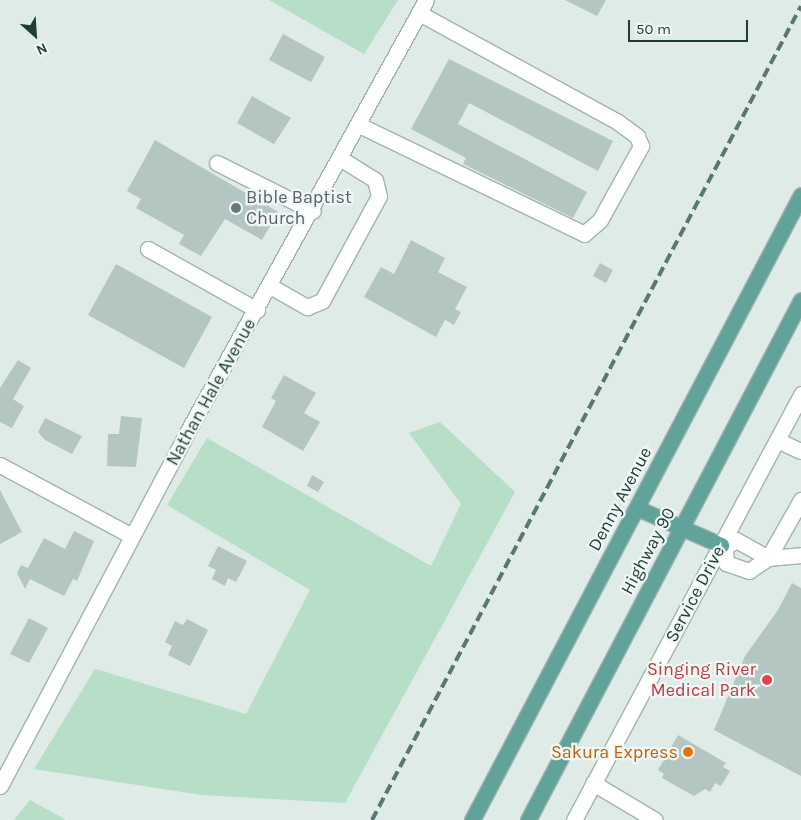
<!DOCTYPE html>
<style>
body{margin:0}
#map{position:relative;width:801px;height:820px;overflow:hidden;background:#dfebe7;font-family:Karla,sans-serif}
div>[style]{position:absolute}
.green>*{inset:0;background:#b7dec6}
.building>*{inset:0;background:#b4c6c1}
.roads{filter:drop-shadow(1px 0 #a2b3af) drop-shadow(-1px 0 #a2b3af) drop-shadow(0 1px #a2b3af) drop-shadow(0 -1px #a2b3af)}
.minor>*{height:15px;margin:-7.5px;padding:0 7.5px;transform-origin:7.5px;border-radius:7.5px;background:#fff}
.major>*{height:15px;margin:-7.5px;padding:0 7.5px;transform-origin:7.5px;border-radius:7.5px;background:#61a39b}
.rail>*{height:4px;margin-top:-2px;transform-origin:0;background:repeating-linear-gradient(90deg,#597874 0 10px,transparent 0 15px)}
.dots>*{width:14px;height:14px;translate:-50% -50%;box-sizing:border-box;border:2px solid #f0f8f5;border-radius:50%}
span{translate:-50% -50%;white-space:nowrap;text-align:center;line-height:1.15;-webkit-text-stroke:4.5px #f0f8f5;paint-order:stroke}
.worship-label{font-size:18px;color:#5b616d}
.left{translate:0 -50%;text-align:left}
.street-label{font-size:18px;color:#1f3c38}
.health-label{font-size:18px;color:#be3a42}
.right{translate:-100% -50%;text-align:right}
.food-label{font-size:18px;color:#c56008}
.north{position:absolute;left:10px;top:10px;width:50px;height:50px;-webkit-text-stroke:4px #f0f8f5;paint-order:stroke;rotate:154deg;font-size:14px;font-weight:700;line-height:20px;text-align:center;color:#1f3c38}
.north::after{content:'';display:block;margin:auto;width:18px;height:22px;background:#1f3c38;clip-path:polygon(50% 0,100% 100%,50% 72%,0 100%)}
.scale{position:absolute;left:628px;top:20px;width:120px;height:22px;box-sizing:border-box;border:2px solid #1f3c38;border-top:0;padding-left:6px;font-size:15px;line-height:18px;white-space:nowrap;color:#1f3c38;-webkit-text-stroke:4px #f0f8f5;paint-order:stroke}
</style>
<div id="map">
<div class="green">
<div style="clip-path:polygon(269px 0,398px 0,364px 54px)"></div>
<div style="clip-path:polygon(440px 422px,515px 492px,345px 803px,202px 795px,34px 769px,95px 669px,246px 714px,310px 590px,167px 505px,207px 438px,431px 566px,461px 504px,409px 433px)"></div>
<div style="clip-path:polygon(30px 800px,66px 820px,14px 820px)"></div>
</div>
<div class="building">
<div style="clip-path:polygon(565px 0,606px 0,597px 16px)"></div>
<div style="clip-path:polygon(283px 34px,325px 57px,311px 82px,269px 60px)"></div>
<div style="clip-path:polygon(449px 59px,613px 141px,598px 171px,469px 103px,458px 124px,587px 192px,573px 218px,463px 164px,466px 158px,411px 129px)"></div>
<div style="clip-path:polygon(252px 96px,291px 118px,274px 144px,237px 123px)"></div>
<div style="clip-path:polygon(155px 140px,278px 212px,262px 240px,225px 219px,201px 256px,179px 244px,184px 235px,136px 208px,141px 199px,127px 191px)"></div>
<div style="clip-path:polygon(411px 240px,445px 258px,438px 272px,467px 287px,455px 309px,461px 312px,454px 325px,445px 320px,436px 337px,364px 297px,381px 267px,394px 274px)"></div>
<div style="clip-path:polygon(600px 263px,613px 270px,606px 283px,593px 276px)"></div>
<div style="clip-path:polygon(116px 264px,212px 317px,184px 368px,88px 315px)"></div>
<div style="clip-path:polygon(18px 360px,31px 368px,13px 399px,24px 406px,12px 428px,0 422px,0 388px)"></div>
<div style="clip-path:polygon(284px 375px,316px 393px,304px 413px,320px 422px,303px 451px,262px 427px,276px 401px,271px 398px)"></div>
<div style="clip-path:polygon(121px 416px,142px 418px,136px 467px,107px 466px,108px 434px,119px 434px)"></div>
<div style="clip-path:polygon(45px 418px,82px 436px,72px 454px,45px 440px,38px 432px)"></div>
<div style="clip-path:polygon(312px 475px,324px 482px,318px 492px,307px 486px)"></div>
<div style="clip-path:polygon(0 490px,22px 532px,0 544px)"></div>
<div style="clip-path:polygon(74px 531px,94px 541px,77px 581px,73px 579px,64px 596px,30px 579px,25px 589px,17px 573px,21px 565px,28px 568px,44px 538px,65px 549px)"></div>
<div style="clip-path:polygon(218px 546px,247px 561px,236px 582px,228px 578px,225px 586px,212px 579px,216px 570px,208px 566px)"></div>
<div style="clip-path:polygon(792px 583px,801px 588px,801px 776px,714px 730px,745px 656px,778px 610px)"></div>
<div style="clip-path:polygon(29px 618px,48px 628px,29px 663px,10px 654px)"></div>
<div style="clip-path:polygon(187px 619px,208px 630px,190px 666px,168px 655px,172px 646px,165px 642px,175px 621px,183px 625px)"></div>
<div style="clip-path:polygon(678px 735px,726px 763px,723px 767px,730px 771px,721px 786px,715px 783px,710px 792px,705px 789px,694px 796px,662px 778px,664px 774px,658px 770px)"></div>
</div>
<div class="roads">
<div class="minor">
<div style="left:359px;top:125px;width:250px;rotate:25.8deg"></div>
<div style="left:584px;top:234px;width:21px;rotate:-41deg"></div>
<div style="left:600px;top:220px;width:85px;rotate:-61deg"></div>
<div style="left:641px;top:146px;width:11px;rotate:-112deg"></div>
<div style="left:637px;top:136px;width:24px;rotate:-144deg"></div>
<div style="left:618px;top:122px;width:227px;rotate:-151.3deg"></div>
<div style="left:217px;top:163px;width:107px;rotate:26.6deg"></div>
<div style="left:148px;top:249px;width:125px;rotate:29.2deg"></div>
<div style="left:270px;top:286px;width:43px;rotate:29.6deg"></div>
<div style="left:307px;top:307px;width:16px;rotate:-22deg"></div>
<div style="left:322px;top:301px;width:119px;rotate:-61.5deg"></div>
<div style="left:379px;top:196px;width:16px;rotate:-104deg"></div>
<div style="left:375px;top:180px;width:40px;rotate:-148deg"></div>
<div style="left:777px;top:440px;width:26px;rotate:25deg"></div>
<div style="left:0;top:465px;width:150px;rotate:28.3deg"></div>
<div style="left:736px;top:540px;width:37px;rotate:29deg"></div>
<div style="left:768px;top:558px;width:23px;rotate:146deg"></div>
<div style="left:749px;top:571px;width:24px;rotate:-161deg"></div>
<div style="left:726px;top:563px;width:16px;rotate:-94deg"></div>
<div style="left:725px;top:547px;width:13px;rotate:-32deg"></div>
<div style="left:768px;top:558px;width:67px;rotate:-60.4deg"></div>
<div style="left:768px;top:558px;width:33px;rotate:-5deg"></div>
<div style="left:593px;top:783px;width:72px;rotate:30.8deg"></div>
<div style="left:0;top:786px;width:394px;rotate:-62.1deg"></div>
<div style="left:184px;top:438px;width:500px;rotate:-61.08deg"></div>
<div style="left:574px;top:820px;width:483px;rotate:-61.9deg"></div>
</div>
<div class="major">
<div style="left:637px;top:508px;width:92px;rotate:23.8deg"></div>
<div style="left:472px;top:820px;width:706px;rotate:-62.24deg"></div>
<div style="left:528px;top:820px;width:587px;rotate:-62.3deg"></div>
</div>
</div>
<div class="rail">
<div style="left:372px;top:820px;width:920px;rotate:-62.21deg"></div>
</div>
<div class="dots">
<div style="left:236px;top:208px;background:#6b7280"></div>
<div style="left:767px;top:680px;background:#e0444e"></div>
<div style="left:688px;top:752px;background:#e8710a"></div>
</div>
<div class="worship-label">
<span class="left" style="left:246px;top:208px">Bible Baptist<br>Church</span>
</div>
<div class="street-label">
<span style="left:211px;top:392px;rotate:-61deg">Nathan Hale Avenue</span>
<span style="left:620px;top:499px;rotate:-62deg">Denny Avenue</span>
<span style="left:648px;top:551px;rotate:-62deg">Highway 90</span>
<span style="left:695px;top:594px;rotate:-62deg">Service Drive</span>
</div>
<div class="health-label">
<span class="right" style="left:756px;top:680px">Singing River<br>Medical Park</span>
</div>
<div class="food-label">
<span class="right" style="left:678px;top:752px">Sakura Express</span>
</div>
<div class="north">N</div>
<div class="scale">50 m</div>
</div>
